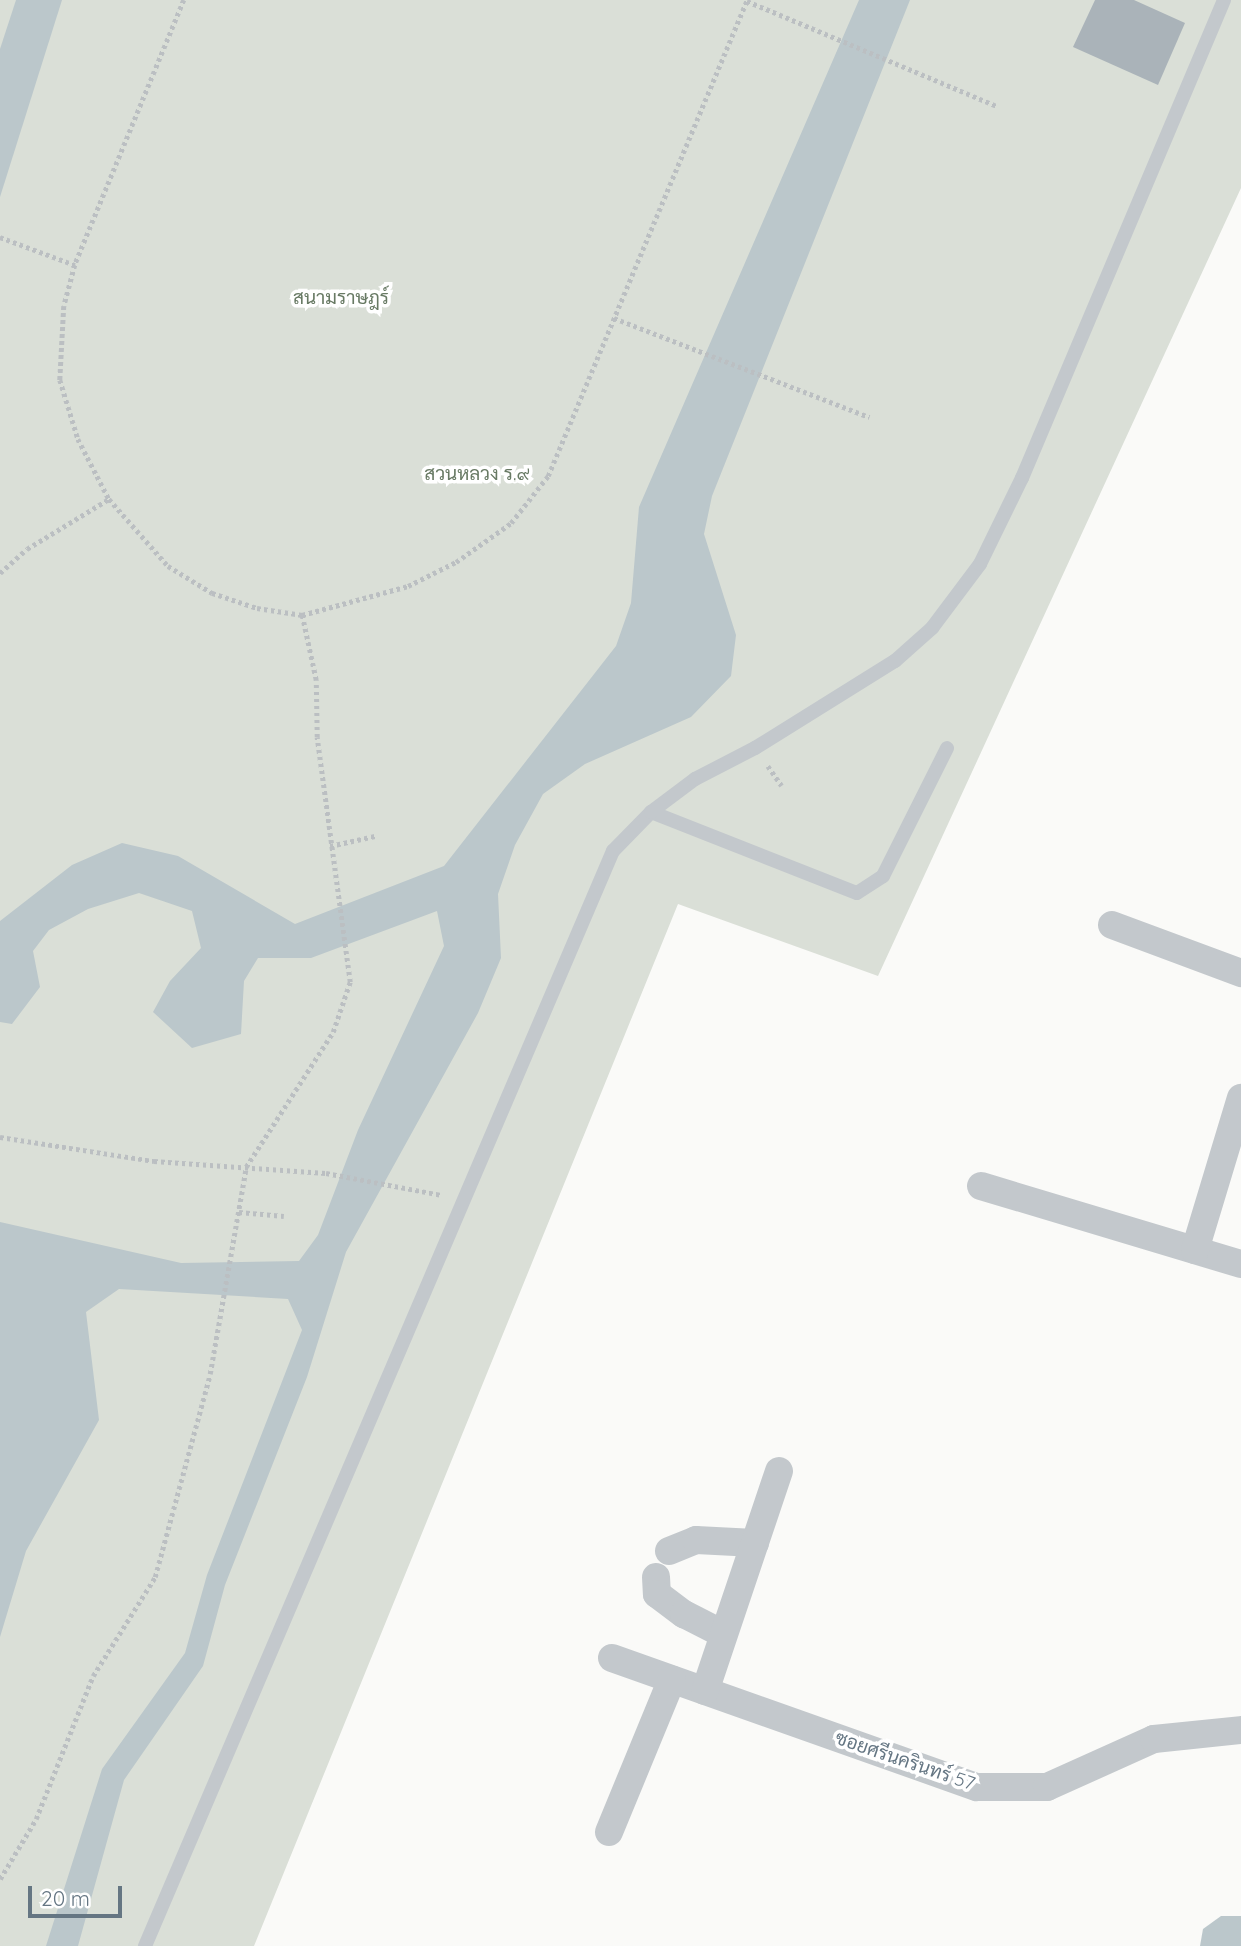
<!DOCTYPE html>
<meta charset="utf-8">
<style>
body{margin:0}
#map{position:relative;width:1241px;height:1946px;overflow:hidden;background:#fafaf8;font-family:Quicksand,Sarabun,sans-serif}
div>[style]{position:absolute}
.green>*{inset:0;background:#dadfd7}
.water>*{inset:0;background:#bbc7cb}
.building>*{inset:0;background:#aab3b9}
.path>*{height:4.5px;margin-top:-2.25px;transform-origin:0;background:repeating-linear-gradient(90deg,#bbbfc2 0 3.5px,transparent 0 7px)}
.lane>*{height:14px;margin:-7px;padding:0 7px;transform-origin:7px;border-radius:7px;background:#c3c8cc}
.street>*{height:28px;margin:-14px;padding:0 14px;transform-origin:14px;border-radius:14px;background:#c3c8cc}
span{translate:-50% -50%;white-space:nowrap;text-align:center;line-height:1.15;-webkit-text-stroke:7px #fff;paint-order:stroke}
.park-label{font-size:19px;color:#687a64}
.street-label{font-size:19px;color:#657683}
.scale{position:absolute;left:28px;top:1886px;width:94px;height:32px;box-sizing:border-box;border:4px solid #657683;border-top:0;padding-left:9px;font-size:21px;line-height:24px;white-space:nowrap;color:#657683;-webkit-text-stroke:5px #fff;paint-order:stroke}
</style>
<div id="map">
<div class="green">
<div style="clip-path:polygon(0 0,1241px 0,1241px 188px,878px 976px,678px 904px,254px 1946px,0 1946px)"></div>
</div>
<div class="water">
<div style="clip-path:polygon(16px 0,62px 0,0 197px,0 49px)"></div>
<div style="clip-path:polygon(859px 0,910px 0,712px 496px,704px 534px,736px 635px,731px 676px,691px 717px,585px 764px,543px 794px,515px 845px,498px 894px,501px 958px,478px 1013px,346px 1252px,307px 1377px,225px 1585px,203px 1666px,124px 1780px,78px 1946px,46px 1946px,102px 1769px,185px 1653px,207px 1575px,302px 1330px,288px 1299px,119px 1289px,86px 1312px,99px 1420px,26px 1551px,0 1637px,0 1222px,181px 1263px,299px 1261px,318px 1235px,358px 1130px,444px 946px,437px 911px,311px 958px,258px 958px,244px 981px,241px 1034px,192px 1048px,153px 1012px,170px 981px,201px 948px,192px 911px,139px 893px,88px 909px,49px 930px,33px 951px,40px 987px,12px 1024px,0 1022px,0 921px,72px 865px,122px 843px,178px 856px,295px 924px,444px 866px,616px 646px,631px 603px,639px 507px)"></div>
<div style="clip-path:polygon(1221px 1916px,1241px 1916px,1241px 1946px,1200px 1946px,1203px 1929px)"></div>
</div>
<div class="building">
<div style="clip-path:polygon(1095px 0,1134px 0,1185px 23px,1158px 85px,1073px 47px)"></div>
</div>
<div class="path">
<div style="left:184px;top:0;width:287px;rotate:112.4deg"></div>
<div style="left:75px;top:265px;width:42px;rotate:105deg"></div>
<div style="left:64px;top:306px;width:74px;rotate:93.1deg"></div>
<div style="left:60px;top:380px;width:62px;rotate:73deg"></div>
<div style="left:78px;top:439px;width:68px;rotate:62.7deg"></div>
<div style="left:109px;top:499px;width:89px;rotate:48.6deg"></div>
<div style="left:168px;top:566px;width:52px;rotate:31.5deg"></div>
<div style="left:212px;top:593px;width:47px;rotate:18.4deg"></div>
<div style="left:257px;top:608px;width:46px;rotate:8.8deg"></div>
<div style="left:302px;top:615px;width:110px;rotate:-15.3deg"></div>
<div style="left:408px;top:586px;width:54px;rotate:-26.6deg"></div>
<div style="left:456px;top:562px;width:67px;rotate:-35.3deg"></div>
<div style="left:511px;top:523px;width:60px;rotate:-51.8deg"></div>
<div style="left:548px;top:476px;width:516px;rotate:-67.31deg"></div>
<div style="left:747px;top:1px;width:271px;rotate:22.8deg"></div>
<div style="left:0;top:237px;width:80px;rotate:20.5deg"></div>
<div style="left:614px;top:318px;width:274px;rotate:21.2deg"></div>
<div style="left:0;top:573px;width:36px;rotate:-42deg"></div>
<div style="left:27px;top:549px;width:96px;rotate:-31.4deg"></div>
<div style="left:768px;top:766px;width:24px;rotate:55deg"></div>
<div style="left:330px;top:846px;width:46px;rotate:-12.5deg"></div>
<div style="left:0;top:1137px;width:156px;rotate:8.9deg"></div>
<div style="left:154px;top:1161px;width:172px;rotate:4deg"></div>
<div style="left:326px;top:1173px;width:117px;rotate:10.8deg"></div>
<div style="left:239px;top:1212px;width:45px;rotate:5.1deg"></div>
<div style="left:0;top:1879px;width:70px;rotate:-59deg"></div>
<div style="left:36px;top:1819px;width:154px;rotate:-68.3deg"></div>
<div style="left:93px;top:1676px;width:117px;rotate:-57.9deg"></div>
<div style="left:155px;top:1577px;width:210px;rotate:-74.8deg"></div>
<div style="left:210px;top:1374px;width:210px;rotate:-80.1deg"></div>
<div style="left:246px;top:1167px;width:161px;rotate:-57.2deg"></div>
<div style="left:333px;top:1032px;width:53px;rotate:-71.2deg"></div>
<div style="left:350px;top:982px;width:247px;rotate:-97.7deg"></div>
<div style="left:317px;top:737px;width:57px;rotate:-91deg"></div>
<div style="left:316px;top:680px;width:66px;rotate:-102.2deg"></div>
</div>
<div class="lane">
<div style="left:651px;top:812px;width:221px;rotate:21.5deg"></div>
<div style="left:857px;top:893px;width:31px;rotate:-33deg"></div>
<div style="left:883px;top:876px;width:143px;rotate:-63.4deg"></div>
<div style="left:145px;top:1946px;width:1191px;rotate:-66.86deg"></div>
<div style="left:613px;top:851px;width:54px;rotate:-45.7deg"></div>
<div style="left:651px;top:812px;width:55px;rotate:-36.9deg"></div>
<div style="left:695px;top:779px;width:68px;rotate:-27.3deg"></div>
<div style="left:755px;top:748px;width:165px;rotate:-31.9deg"></div>
<div style="left:895px;top:661px;width:50px;rotate:-41.7deg"></div>
<div style="left:932px;top:628px;width:80px;rotate:-53.1deg"></div>
<div style="left:980px;top:564px;width:96px;rotate:-64deg"></div>
<div style="left:1022px;top:478px;width:519px;rotate:-67.09deg"></div>
</div>
<div class="street">
<div style="left:1112px;top:925px;width:138px;rotate:20.4deg"></div>
<div style="left:981px;top:1186px;width:271px;rotate:16.7deg"></div>
<div style="left:1195px;top:1250px;width:159px;rotate:-73.2deg"></div>
<div style="left:669px;top:1551px;width:29px;rotate:-22deg"></div>
<div style="left:696px;top:1540px;width:59px;rotate:2.9deg"></div>
<div style="left:656px;top:1577px;width:17px;rotate:87deg"></div>
<div style="left:657px;top:1594px;width:34px;rotate:37deg"></div>
<div style="left:684px;top:1614px;width:44px;rotate:27.1deg"></div>
<div style="left:612px;top:1658px;width:387px;rotate:19.5deg"></div>
<div style="left:977px;top:1787px;width:70px"></div>
<div style="left:1047px;top:1787px;width:117px;rotate:-24.2deg"></div>
<div style="left:1154px;top:1739px;width:87px;rotate:-5.9deg"></div>
<div style="left:705px;top:1691px;width:232px;rotate:-71.4deg"></div>
<div style="left:609px;top:1832px;width:165px;rotate:-67.6deg"></div>
</div>
<div class="park-label">
<span style="left:341px;top:298px">สนามราษฎร์</span>
<span style="left:477px;top:474px">สวนหลวง ร.๙</span>
</div>
<div class="street-label">
<span style="left:905px;top:1761px;rotate:19deg">ซอยศรีนครินทร์ 57</span>
</div>
<div class="scale">20 m</div>
</div>
